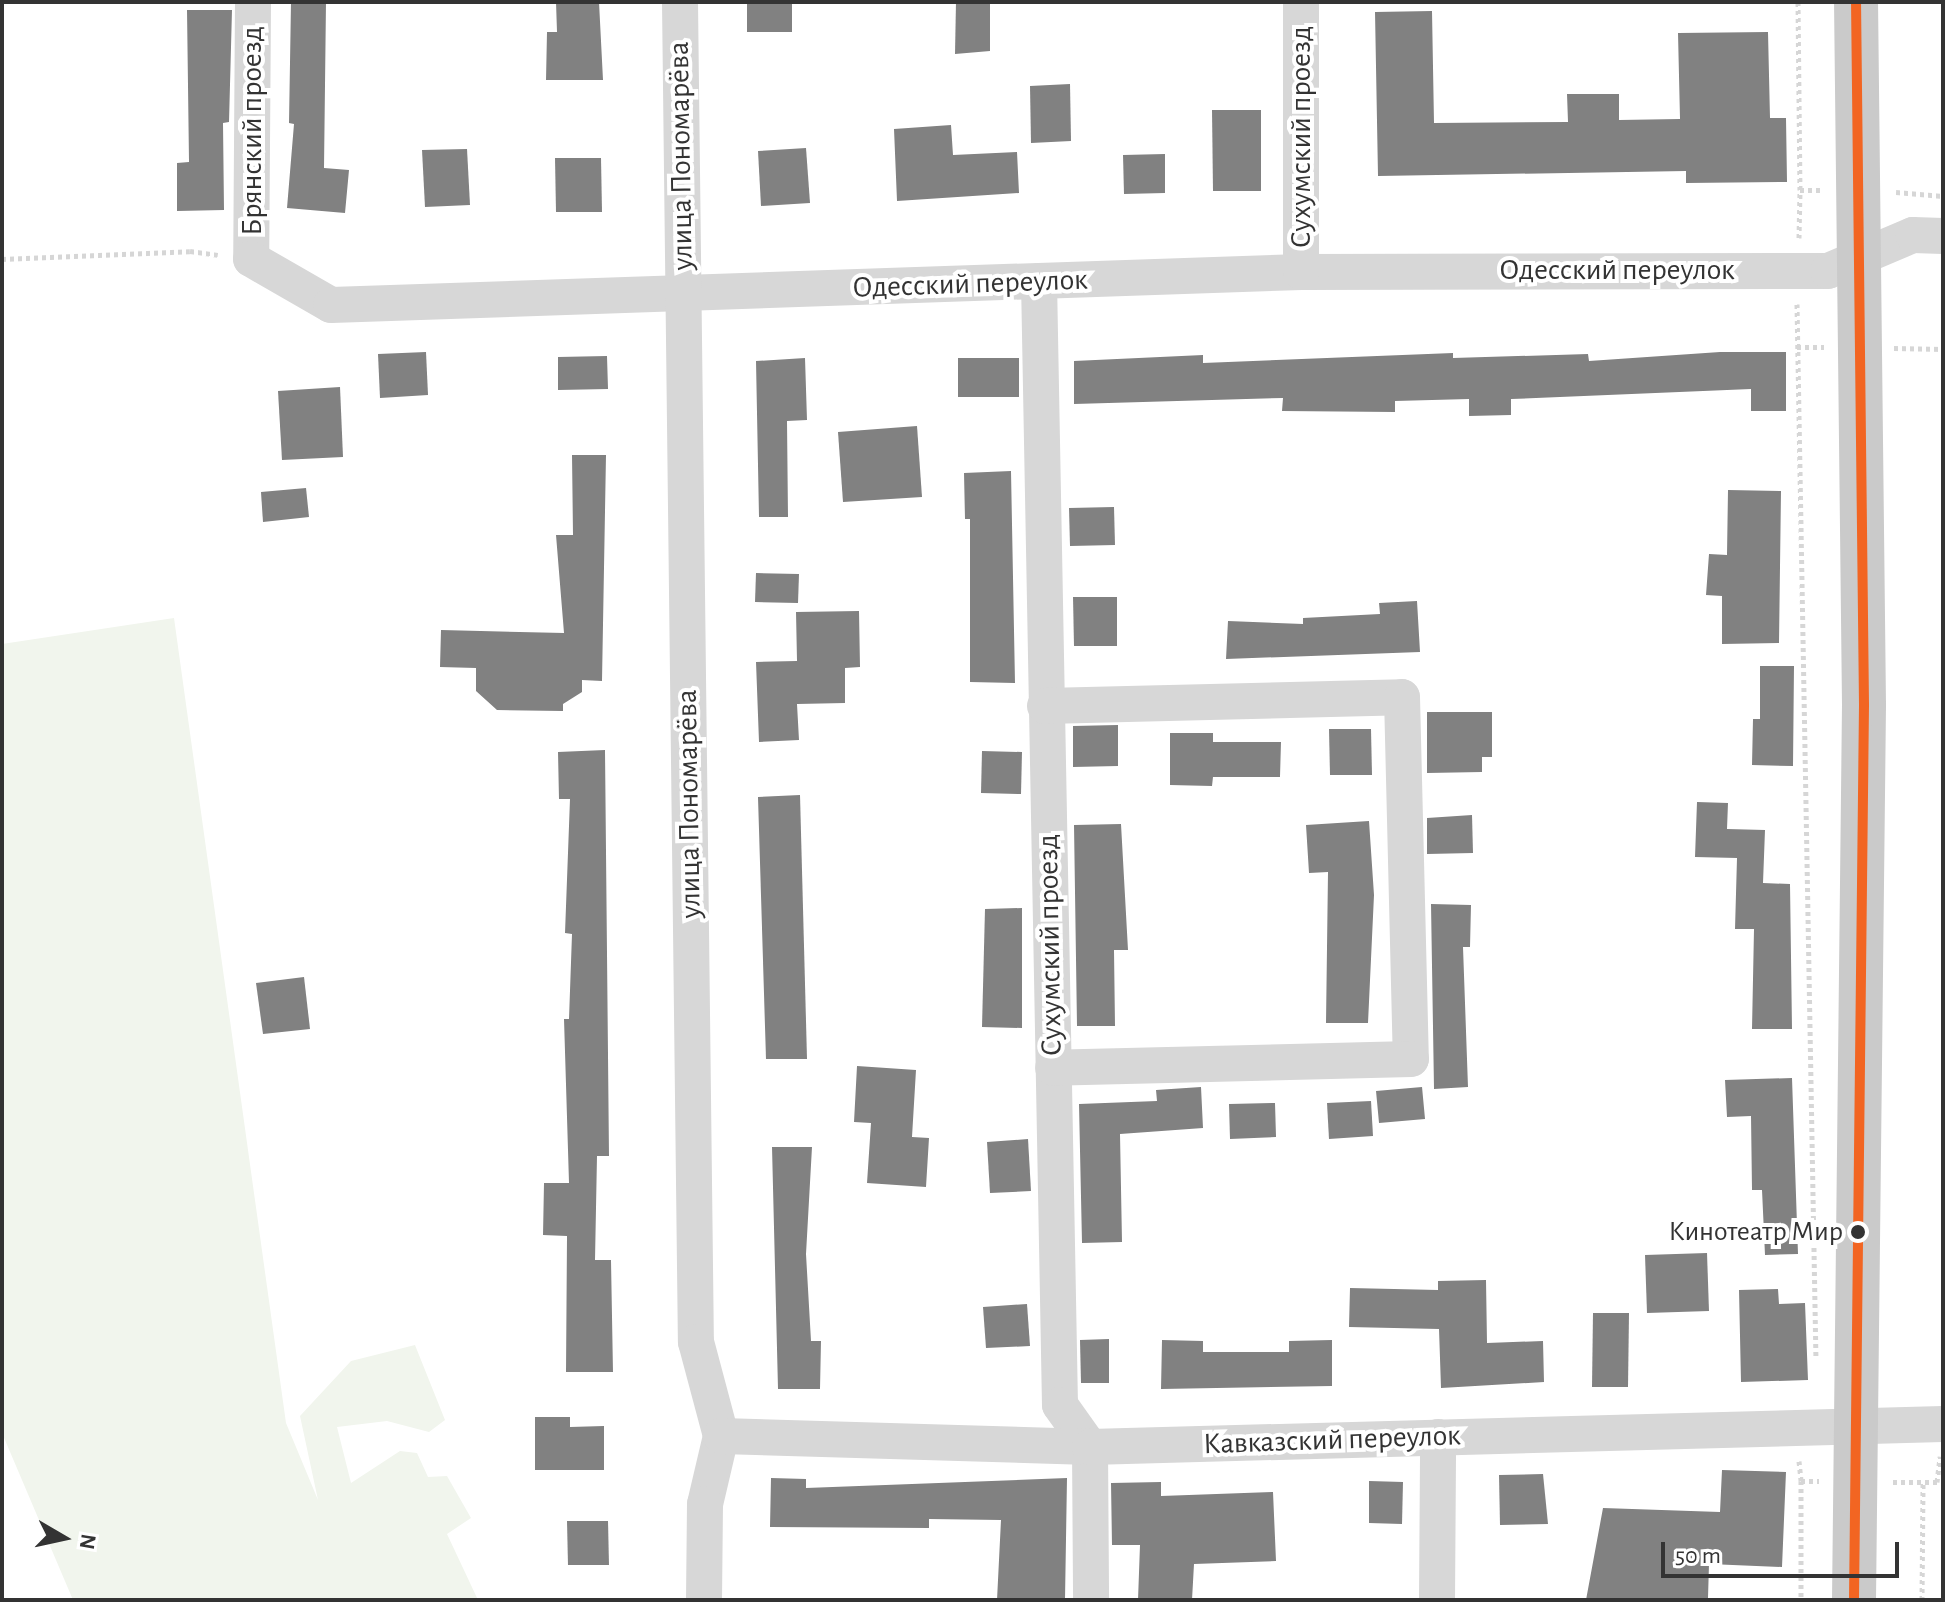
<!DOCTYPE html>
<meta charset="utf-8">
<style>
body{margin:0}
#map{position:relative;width:1945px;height:1602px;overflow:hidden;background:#fff;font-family:"Alegreya Sans",sans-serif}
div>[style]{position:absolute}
.green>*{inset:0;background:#f1f5ed}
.building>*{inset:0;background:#818181}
.path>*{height:5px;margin-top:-2.5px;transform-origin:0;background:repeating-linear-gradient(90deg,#d6d6d6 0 4px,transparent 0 8px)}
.minor>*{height:36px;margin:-18px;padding:0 18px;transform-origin:18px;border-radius:18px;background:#d7d7d7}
.major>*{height:44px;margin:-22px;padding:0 22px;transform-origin:22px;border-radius:22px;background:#cacaca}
.bus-1>*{height:10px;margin:-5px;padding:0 5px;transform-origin:5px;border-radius:5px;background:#f26522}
.dots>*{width:22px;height:22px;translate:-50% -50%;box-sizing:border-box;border:4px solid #fff;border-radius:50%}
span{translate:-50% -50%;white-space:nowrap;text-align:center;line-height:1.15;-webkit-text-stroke:8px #fff;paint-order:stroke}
.bus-label{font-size:28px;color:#333}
.right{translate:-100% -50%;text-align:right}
.street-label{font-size:30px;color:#333}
.frame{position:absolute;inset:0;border:4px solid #333;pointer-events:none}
.north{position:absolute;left:24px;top:1498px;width:80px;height:80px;-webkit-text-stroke:6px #fff;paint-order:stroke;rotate:99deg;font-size:22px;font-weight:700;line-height:32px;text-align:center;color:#333}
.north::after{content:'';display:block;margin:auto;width:28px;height:36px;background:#333;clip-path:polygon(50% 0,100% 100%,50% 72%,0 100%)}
.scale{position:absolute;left:1661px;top:1542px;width:238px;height:36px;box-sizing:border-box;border:4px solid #333;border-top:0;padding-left:10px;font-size:24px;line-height:28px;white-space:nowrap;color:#333;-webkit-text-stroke:6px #fff;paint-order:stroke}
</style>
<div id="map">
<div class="green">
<div style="clip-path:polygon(174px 618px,286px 1423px,318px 1500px,300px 1416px,351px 1361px,415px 1345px,445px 1420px,429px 1432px,387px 1421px,337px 1427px,351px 1483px,400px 1451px,417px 1453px,428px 1477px,447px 1476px,471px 1518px,447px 1534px,478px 1600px,73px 1600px,2px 1433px,2px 644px)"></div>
</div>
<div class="building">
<div style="clip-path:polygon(291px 2px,326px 2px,324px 168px,349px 170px,345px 213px,287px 208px,294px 124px,289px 123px)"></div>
<div style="clip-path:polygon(556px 2px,599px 2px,603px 80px,546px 80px,547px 32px,557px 32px)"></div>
<div style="clip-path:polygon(747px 2px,792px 2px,792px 32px,747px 32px)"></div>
<div style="clip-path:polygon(956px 2px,990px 2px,990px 51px,955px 54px)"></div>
<div style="clip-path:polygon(187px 10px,232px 10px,229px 122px,223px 123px,224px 210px,177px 211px,177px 163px,189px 162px)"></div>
<div style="clip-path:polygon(1432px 11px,1434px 123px,1568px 122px,1567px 94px,1619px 94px,1619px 120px,1680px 119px,1678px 33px,1768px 32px,1770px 118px,1786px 118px,1787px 182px,1686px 183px,1686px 171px,1378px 176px,1375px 12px)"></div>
<div style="clip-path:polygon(1070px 84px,1071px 141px,1031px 143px,1030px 86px)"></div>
<div style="clip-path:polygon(1212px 110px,1261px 110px,1261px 191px,1213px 191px)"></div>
<div style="clip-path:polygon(951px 125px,953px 155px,1017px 152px,1019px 193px,897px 201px,894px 129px)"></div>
<div style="clip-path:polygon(806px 148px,810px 203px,761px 206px,758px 151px)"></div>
<div style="clip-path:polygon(467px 149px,470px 205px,425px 207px,422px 150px)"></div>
<div style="clip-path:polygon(1165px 154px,1165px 193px,1124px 194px,1123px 155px)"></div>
<div style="clip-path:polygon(555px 158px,601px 158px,602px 212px,556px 212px)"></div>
<div style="clip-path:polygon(426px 352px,428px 395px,380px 398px,378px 354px)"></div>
<div style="clip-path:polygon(1720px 352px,1786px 352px,1786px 411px,1751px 411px,1751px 389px,1511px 399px,1511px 415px,1469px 416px,1469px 399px,1395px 401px,1395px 412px,1282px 411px,1283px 398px,1074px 404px,1074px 361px,1203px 355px,1203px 363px,1453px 353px,1453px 358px,1588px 354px,1589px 361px)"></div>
<div style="clip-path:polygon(607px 356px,608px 389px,558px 390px,558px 357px)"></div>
<div style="clip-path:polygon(805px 358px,807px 420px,787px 421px,788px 517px,759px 517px,756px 361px)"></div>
<div style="clip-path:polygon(958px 358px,1019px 358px,1019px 397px,958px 397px)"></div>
<div style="clip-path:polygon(340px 387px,343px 457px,282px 460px,278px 391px)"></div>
<div style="clip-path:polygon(917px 426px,922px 497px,843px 502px,838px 432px)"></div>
<div style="clip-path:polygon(572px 455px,606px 455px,602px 681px,582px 680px,582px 692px,563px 704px,563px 711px,497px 710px,476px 691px,476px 668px,440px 667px,441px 630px,564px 633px,556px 535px,573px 535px)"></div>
<div style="clip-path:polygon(1011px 471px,1015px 683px,970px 682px,970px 519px,965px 519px,964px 473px)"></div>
<div style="clip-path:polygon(306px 488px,309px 517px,263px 522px,261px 492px)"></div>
<div style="clip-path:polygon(1728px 490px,1781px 491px,1779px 643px,1722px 644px,1722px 596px,1706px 595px,1709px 554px,1727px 555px)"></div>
<div style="clip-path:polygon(1114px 507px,1115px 545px,1070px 546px,1069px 508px)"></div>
<div style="clip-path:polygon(756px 573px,799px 574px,798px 603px,755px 602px)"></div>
<div style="clip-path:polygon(1073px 597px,1117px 597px,1117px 646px,1074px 646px)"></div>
<div style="clip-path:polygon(1417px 601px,1420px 652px,1226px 659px,1228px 621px,1303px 624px,1303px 618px,1380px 614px,1379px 603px)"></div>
<div style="clip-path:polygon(859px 611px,860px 667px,845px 668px,845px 703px,797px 704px,799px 740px,759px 742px,756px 662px,797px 661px,796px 612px)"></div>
<div style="clip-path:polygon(1760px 666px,1794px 666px,1793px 766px,1752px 765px,1753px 719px,1760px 719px)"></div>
<div style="clip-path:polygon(1427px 712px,1492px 712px,1492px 757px,1482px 757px,1482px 772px,1427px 773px)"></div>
<div style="clip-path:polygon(1118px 725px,1118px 766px,1073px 767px,1073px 726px)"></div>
<div style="clip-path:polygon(1329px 729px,1371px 729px,1372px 775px,1330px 775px)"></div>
<div style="clip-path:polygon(1170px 733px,1213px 733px,1213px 742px,1281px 742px,1280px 777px,1213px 777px,1212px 786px,1170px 785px)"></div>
<div style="clip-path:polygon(605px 750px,609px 1156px,597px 1156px,595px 1260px,611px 1260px,613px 1372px,566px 1372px,567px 1236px,543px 1235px,544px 1183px,569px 1183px,564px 1019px,569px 1019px,572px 934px,565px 933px,570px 799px,559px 799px,558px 752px)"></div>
<div style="clip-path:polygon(982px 751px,1022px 752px,1021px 794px,981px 793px)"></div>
<div style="clip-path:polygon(800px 795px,807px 1059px,766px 1059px,758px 797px)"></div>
<div style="clip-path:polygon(1697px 802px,1728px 803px,1727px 829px,1765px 830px,1763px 883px,1790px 884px,1792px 1029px,1752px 1029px,1754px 929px,1735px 929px,1737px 858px,1695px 857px)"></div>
<div style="clip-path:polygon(1472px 815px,1473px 853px,1427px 854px,1427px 818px)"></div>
<div style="clip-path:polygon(1369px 821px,1374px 895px,1368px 1023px,1326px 1023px,1328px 872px,1309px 873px,1306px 825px)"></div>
<div style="clip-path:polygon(1121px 824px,1128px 950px,1114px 950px,1115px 1026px,1077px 1026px,1074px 825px)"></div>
<div style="clip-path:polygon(1431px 904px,1471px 905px,1470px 947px,1463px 947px,1468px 1087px,1434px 1089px)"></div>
<div style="clip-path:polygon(1022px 908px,1022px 1028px,982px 1027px,985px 909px)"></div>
<div style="clip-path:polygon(304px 977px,310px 1029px,263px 1034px,256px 983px)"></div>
<div style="clip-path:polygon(857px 1066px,916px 1070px,912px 1137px,929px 1138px,926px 1187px,867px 1183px,871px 1123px,854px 1122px)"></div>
<div style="clip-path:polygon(1792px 1078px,1798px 1254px,1765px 1255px,1762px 1190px,1752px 1190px,1751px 1116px,1727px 1117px,1725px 1080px)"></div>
<div style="clip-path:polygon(1201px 1087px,1203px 1128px,1120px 1134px,1122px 1242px,1082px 1243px,1079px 1104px,1157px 1101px,1156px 1090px)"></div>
<div style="clip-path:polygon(1422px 1087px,1425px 1119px,1379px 1123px,1376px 1091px)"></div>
<div style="clip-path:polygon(1371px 1101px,1373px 1136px,1329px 1139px,1327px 1103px)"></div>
<div style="clip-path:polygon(1275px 1103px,1276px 1137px,1230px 1139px,1229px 1104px)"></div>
<div style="clip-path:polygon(1028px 1139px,1031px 1191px,990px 1193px,987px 1142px)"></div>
<div style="clip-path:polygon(772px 1147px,812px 1147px,806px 1254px,811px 1341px,821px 1341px,820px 1389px,778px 1389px)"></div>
<div style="clip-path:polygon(1707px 1253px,1709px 1311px,1647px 1313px,1645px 1255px)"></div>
<div style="clip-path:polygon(1486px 1280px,1487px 1343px,1543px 1341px,1544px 1382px,1441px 1388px,1439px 1329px,1349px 1327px,1350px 1288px,1438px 1290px,1438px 1281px)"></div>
<div style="clip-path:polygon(1778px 1289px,1779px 1304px,1805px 1303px,1808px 1380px,1741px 1382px,1739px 1290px)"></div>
<div style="clip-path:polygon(1027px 1304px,1030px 1346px,986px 1348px,983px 1307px)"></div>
<div style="clip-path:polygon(1593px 1313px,1629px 1313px,1628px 1387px,1592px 1387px)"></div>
<div style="clip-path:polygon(1109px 1339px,1109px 1383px,1081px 1383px,1080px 1340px)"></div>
<div style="clip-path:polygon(1162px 1340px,1203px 1341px,1203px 1352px,1289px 1352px,1289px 1341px,1332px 1340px,1332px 1386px,1161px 1389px)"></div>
<div style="clip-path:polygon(535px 1417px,570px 1417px,570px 1427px,604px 1426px,604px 1470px,535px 1470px)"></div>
<div style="clip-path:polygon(1722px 1470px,1786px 1472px,1782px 1567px,1709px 1564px,1708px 1598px,1586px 1600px,1603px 1508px,1720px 1512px)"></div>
<div style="clip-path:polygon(1543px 1474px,1548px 1524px,1500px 1525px,1499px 1475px)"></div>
<div style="clip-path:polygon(771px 1478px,806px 1479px,806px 1488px,1067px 1478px,1065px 1600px,997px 1600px,1001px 1520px,929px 1519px,929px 1528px,770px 1527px)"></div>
<div style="clip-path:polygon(1369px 1481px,1403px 1482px,1402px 1524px,1369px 1523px)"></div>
<div style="clip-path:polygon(1161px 1482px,1161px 1496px,1273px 1492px,1276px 1561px,1194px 1564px,1192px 1600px,1138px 1600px,1140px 1545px,1112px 1545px,1111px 1483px)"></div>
<div style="clip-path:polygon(567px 1521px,608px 1521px,609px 1565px,568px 1565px)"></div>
</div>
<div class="path">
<div style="left:1798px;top:2px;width:188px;rotate:89.4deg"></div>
<div style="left:1896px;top:192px;width:47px;rotate:4.9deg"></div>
<div style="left:1799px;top:238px;width:48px;rotate:-88.8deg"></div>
<div style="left:1800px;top:190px;width:22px"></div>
<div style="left:2px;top:259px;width:188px;rotate:-2.4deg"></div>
<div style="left:190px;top:251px;width:28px;rotate:8deg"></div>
<div style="left:1797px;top:304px;width:1054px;rotate:88.97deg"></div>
<div style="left:1797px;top:347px;width:27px"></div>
<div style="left:1894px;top:348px;width:49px;rotate:1.2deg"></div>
<div style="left:1799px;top:1461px;width:20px;rotate:84deg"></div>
<div style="left:1801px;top:1481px;width:18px"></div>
<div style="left:1801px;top:1481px;width:119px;rotate:90deg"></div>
<div style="left:1893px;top:1482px;width:44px"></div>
<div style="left:1937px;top:1482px;width:26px;rotate:-83deg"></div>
<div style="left:1922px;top:1600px;width:119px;rotate:-89.5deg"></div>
</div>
<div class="minor">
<div style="left:253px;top:2px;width:257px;rotate:90.4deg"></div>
<div style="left:251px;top:259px;width:92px;rotate:29.9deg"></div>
<div style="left:331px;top:305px;width:971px;rotate:-1.95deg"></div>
<div style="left:1301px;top:272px;width:527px;rotate:-0.11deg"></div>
<div style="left:1828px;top:271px;width:92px;rotate:-23deg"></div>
<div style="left:1913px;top:235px;width:30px;rotate:2deg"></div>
<div style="left:680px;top:2px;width:1340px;rotate:89.32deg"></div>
<div style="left:696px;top:1342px;width:97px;rotate:75.1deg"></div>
<div style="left:721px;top:1436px;width:70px;rotate:103.2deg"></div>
<div style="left:705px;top:1504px;width:96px;rotate:90.6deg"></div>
<div style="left:1301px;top:2px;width:270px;rotate:90deg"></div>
<div style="left:1039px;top:281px;width:1124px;rotate:88.93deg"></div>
<div style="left:1060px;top:1405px;width:52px;rotate:54.5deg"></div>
<div style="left:1090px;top:1447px;width:153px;rotate:89.6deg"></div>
<div style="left:1045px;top:706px;width:357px;rotate:-1.4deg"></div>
<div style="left:1402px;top:697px;width:362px;rotate:88.6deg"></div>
<div style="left:1411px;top:1059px;width:358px;rotate:178.6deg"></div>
<div style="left:721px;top:1436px;width:369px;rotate:1.7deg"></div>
<div style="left:1090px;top:1447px;width:853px;rotate:-1.54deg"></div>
<div style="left:1437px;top:1600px;width:163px;rotate:-89.6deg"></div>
</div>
<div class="major">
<div style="left:1854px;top:1600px;width:895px;rotate:-89.36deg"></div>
<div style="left:1864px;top:705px;width:703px;rotate:-90.65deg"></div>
</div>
<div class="bus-1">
<div style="left:1854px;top:1600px;width:895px;rotate:-89.36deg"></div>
<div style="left:1864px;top:705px;width:703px;rotate:-90.65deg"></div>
</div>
<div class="dots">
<div style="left:1858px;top:1232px;background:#333"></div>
</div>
<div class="bus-label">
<span class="right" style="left:1843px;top:1232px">Кинотеатр Мир</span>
</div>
<div class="street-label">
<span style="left:252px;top:131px;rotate:-90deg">Брянский проезд</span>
<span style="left:1301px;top:137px;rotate:-90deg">Сухумский проезд</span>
<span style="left:681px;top:156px;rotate:-91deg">улица Пономарёва</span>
<span style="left:1617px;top:270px">Одесский переулок</span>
<span style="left:970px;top:284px;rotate:-2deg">Одесский переулок</span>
<span style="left:689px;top:804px;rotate:-91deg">улица Пономарёва</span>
<span style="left:1050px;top:945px;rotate:-91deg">Сухумский проезд</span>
<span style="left:1332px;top:1440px;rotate:-2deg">Кавказский переулок</span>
</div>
<div class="frame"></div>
<div class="north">N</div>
<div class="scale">50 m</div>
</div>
